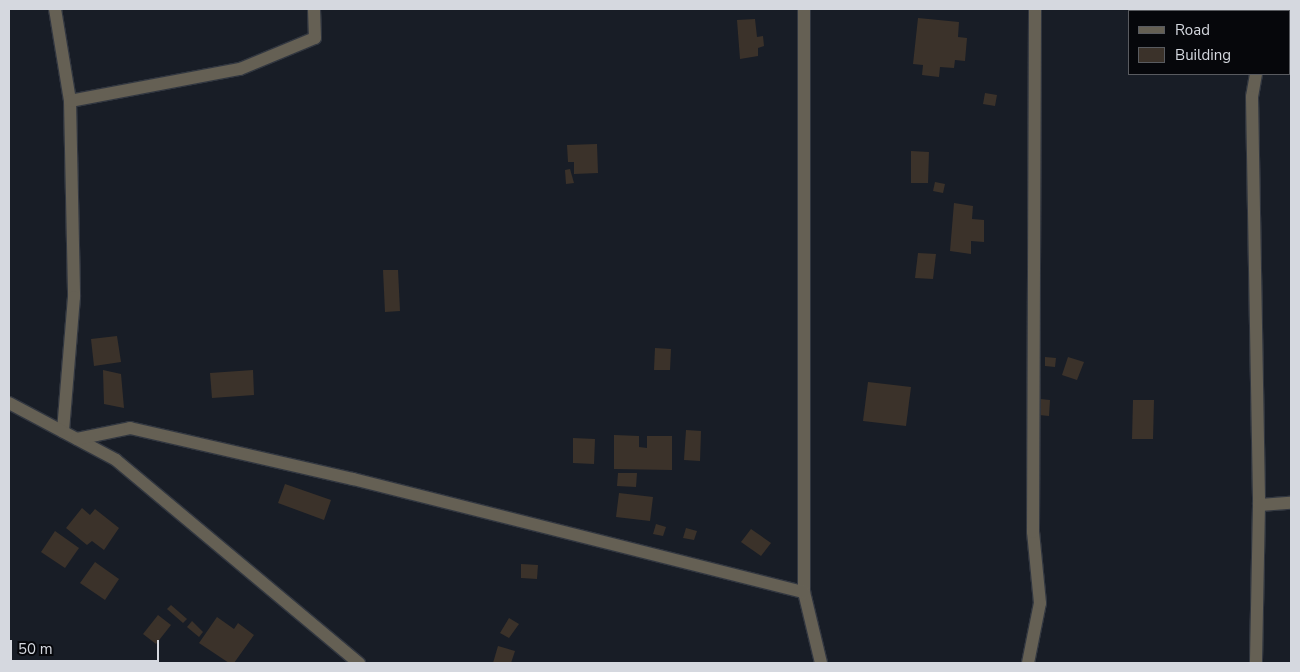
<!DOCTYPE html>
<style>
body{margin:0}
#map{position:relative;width:1300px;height:672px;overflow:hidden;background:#181d26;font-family:"Nunito Sans",sans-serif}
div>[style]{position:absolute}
.building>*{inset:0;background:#3b322a}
.roads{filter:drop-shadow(1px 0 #323740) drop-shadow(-1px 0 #323740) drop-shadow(0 1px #323740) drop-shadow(0 -1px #323740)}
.street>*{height:12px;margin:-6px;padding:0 6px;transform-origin:6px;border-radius:6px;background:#656054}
span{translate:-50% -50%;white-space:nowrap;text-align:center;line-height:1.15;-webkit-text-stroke:5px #06070b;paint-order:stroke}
.frame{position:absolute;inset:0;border:10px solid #d5d8df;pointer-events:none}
.legend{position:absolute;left:1128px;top:10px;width:162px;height:65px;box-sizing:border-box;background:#06070b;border:1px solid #595b60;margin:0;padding:6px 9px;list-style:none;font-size:15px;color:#d5d8df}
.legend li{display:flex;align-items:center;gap:10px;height:25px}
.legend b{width:25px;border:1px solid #595b60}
.scale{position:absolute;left:10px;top:640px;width:149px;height:22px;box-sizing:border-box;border:2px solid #d5d8df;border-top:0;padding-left:6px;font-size:15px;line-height:18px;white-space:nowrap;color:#d5d8df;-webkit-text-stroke:4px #06070b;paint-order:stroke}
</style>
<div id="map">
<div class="building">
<div style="clip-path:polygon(918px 18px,959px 22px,958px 37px,967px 38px,965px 61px,955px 60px,954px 68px,940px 67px,939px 77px,922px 75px,923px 65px,913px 64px)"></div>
<div style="clip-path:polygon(755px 19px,757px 37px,763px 36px,764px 46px,758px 48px,758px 56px,740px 59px,737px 20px)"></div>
<div style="clip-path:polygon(985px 93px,997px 95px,995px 106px,983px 104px)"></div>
<div style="clip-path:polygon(597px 144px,598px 173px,574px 174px,574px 162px,568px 162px,567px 145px)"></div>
<div style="clip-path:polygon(911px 151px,929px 152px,928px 183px,911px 183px)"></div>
<div style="clip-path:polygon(570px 169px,574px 183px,566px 184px,565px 170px)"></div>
<div style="clip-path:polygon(935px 182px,945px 184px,943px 193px,933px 191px)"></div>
<div style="clip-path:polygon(954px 203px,973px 206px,972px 219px,984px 220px,984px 242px,971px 241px,971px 254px,950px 251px)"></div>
<div style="clip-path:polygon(918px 253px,936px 254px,933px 279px,915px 278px)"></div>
<div style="clip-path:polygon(383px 270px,398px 270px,400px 311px,385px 312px)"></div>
<div style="clip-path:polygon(117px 336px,121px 362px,94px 366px,91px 339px)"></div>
<div style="clip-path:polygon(655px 348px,671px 349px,670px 370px,654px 370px)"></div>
<div style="clip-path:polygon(1045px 357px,1056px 358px,1055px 367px,1045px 366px)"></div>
<div style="clip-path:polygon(1068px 357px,1084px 362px,1077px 380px,1062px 375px)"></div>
<div style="clip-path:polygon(103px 370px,121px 374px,124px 408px,104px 404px)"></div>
<div style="clip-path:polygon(253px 370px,254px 395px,212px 398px,210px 373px)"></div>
<div style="clip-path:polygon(868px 382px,911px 387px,906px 426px,863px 421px)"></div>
<div style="clip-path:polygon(1040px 399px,1050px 400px,1049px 416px,1039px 415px)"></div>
<div style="clip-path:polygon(1133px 400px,1154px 400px,1153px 439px,1132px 439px)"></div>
<div style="clip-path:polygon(686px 430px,701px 431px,700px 461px,684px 460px)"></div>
<div style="clip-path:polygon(614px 435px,639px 436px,639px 447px,647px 448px,647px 436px,672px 436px,672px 470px,614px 469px)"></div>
<div style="clip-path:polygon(573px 438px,595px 439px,594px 464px,573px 463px)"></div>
<div style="clip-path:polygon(618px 473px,637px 473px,636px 487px,617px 486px)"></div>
<div style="clip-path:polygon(285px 484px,331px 500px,324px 520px,278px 503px)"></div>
<div style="clip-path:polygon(619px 493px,653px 497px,650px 521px,616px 517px)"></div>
<div style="clip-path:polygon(82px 508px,90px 515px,95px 509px,119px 528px,104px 550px,92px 541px,87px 545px,66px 528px)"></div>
<div style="clip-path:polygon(656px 524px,666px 527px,663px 536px,653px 534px)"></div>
<div style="clip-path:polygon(686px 528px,697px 531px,694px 540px,683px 538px)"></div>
<div style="clip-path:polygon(751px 529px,771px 543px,761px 556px,741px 542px)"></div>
<div style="clip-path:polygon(55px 531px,79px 548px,65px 568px,41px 552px)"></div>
<div style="clip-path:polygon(95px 562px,119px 579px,105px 600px,80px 583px)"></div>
<div style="clip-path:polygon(521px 564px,538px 565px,537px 579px,521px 578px)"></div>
<div style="clip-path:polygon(171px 605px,187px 619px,183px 623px,167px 609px)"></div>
<div style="clip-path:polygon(158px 615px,171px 625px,156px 644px,143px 634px)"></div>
<div style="clip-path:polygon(217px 617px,234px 629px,238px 623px,254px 635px,234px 663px,229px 663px,199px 643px)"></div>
<div style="clip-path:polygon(509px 618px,519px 624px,509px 638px,500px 633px)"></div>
<div style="clip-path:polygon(192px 621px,203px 632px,199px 637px,187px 627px)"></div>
<div style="clip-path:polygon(498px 646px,515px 651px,511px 663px,493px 663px)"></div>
</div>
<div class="roads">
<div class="street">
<div style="left:55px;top:9px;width:93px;rotate:80.7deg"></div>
<div style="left:70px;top:101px;width:196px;rotate:88.8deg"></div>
<div style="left:74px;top:297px;width:135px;rotate:94.7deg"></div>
<div style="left:804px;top:9px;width:583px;rotate:90deg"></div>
<div style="left:804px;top:592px;width:73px;rotate:76.5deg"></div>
<div style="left:1265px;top:11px;width:2px;rotate:-90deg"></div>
<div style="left:1256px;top:74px;width:23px;rotate:100deg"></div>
<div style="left:1252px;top:97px;width:408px;rotate:89deg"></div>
<div style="left:1259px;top:505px;width:158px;rotate:91.1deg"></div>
<div style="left:70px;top:101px;width:173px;rotate:-10.7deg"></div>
<div style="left:240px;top:69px;width:81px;rotate:-22.5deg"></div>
<div style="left:315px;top:38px;width:29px;rotate:-92deg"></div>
<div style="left:9px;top:403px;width:121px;rotate:28deg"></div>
<div style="left:116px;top:460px;width:317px;rotate:39.9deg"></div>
<div style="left:77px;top:439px;width:54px;rotate:-11.7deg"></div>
<div style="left:130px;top:428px;width:229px;rotate:12.9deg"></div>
<div style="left:353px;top:479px;width:465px;rotate:14.1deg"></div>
<div style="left:1259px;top:505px;width:32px;rotate:-4deg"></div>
<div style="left:1028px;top:663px;width:61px;rotate:-78.7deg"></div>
<div style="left:1040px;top:603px;width:71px;rotate:-95.6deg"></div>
<div style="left:1033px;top:532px;width:523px;rotate:-89.78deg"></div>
</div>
</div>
<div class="frame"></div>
<ul class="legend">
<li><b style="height:6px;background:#656054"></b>Road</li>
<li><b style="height:14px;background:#3b322a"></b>Building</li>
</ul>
<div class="scale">50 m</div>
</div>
